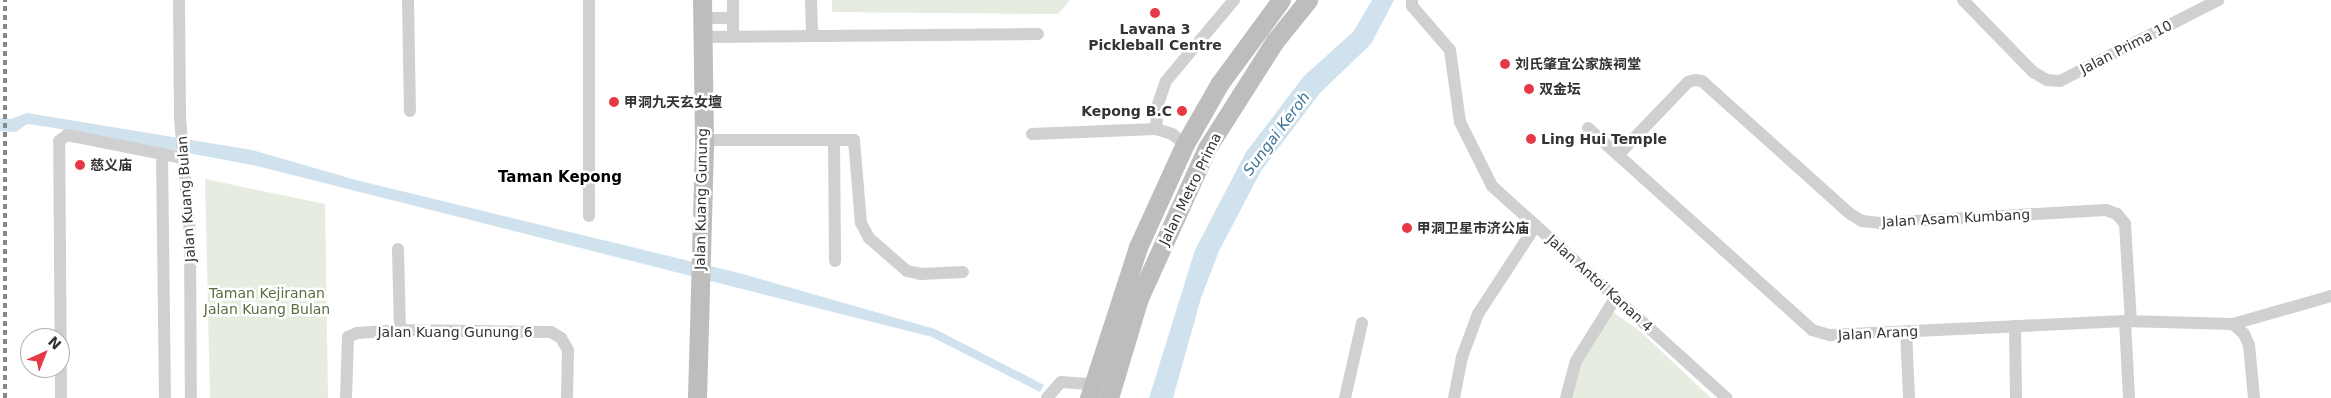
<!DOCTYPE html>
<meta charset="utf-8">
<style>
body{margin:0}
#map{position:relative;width:2331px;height:398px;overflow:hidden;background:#fff;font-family:"DejaVu Sans","Noto Sans SC",sans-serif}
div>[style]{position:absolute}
.green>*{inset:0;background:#e6ecdf}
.water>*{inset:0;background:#cfe2ee}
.street>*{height:12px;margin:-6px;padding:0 6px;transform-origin:6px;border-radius:6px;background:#d0d0d0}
.secondary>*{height:19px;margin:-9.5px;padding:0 9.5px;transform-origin:9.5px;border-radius:9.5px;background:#bdbdbd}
.rail>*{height:4px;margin-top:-2px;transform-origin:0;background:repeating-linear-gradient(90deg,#888 0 5px,transparent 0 9px)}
.dots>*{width:14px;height:14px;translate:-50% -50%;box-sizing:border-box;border:2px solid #fff;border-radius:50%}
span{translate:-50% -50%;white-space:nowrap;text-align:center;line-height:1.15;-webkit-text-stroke:5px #fff;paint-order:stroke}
.poi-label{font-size:14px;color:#333;font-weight:700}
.left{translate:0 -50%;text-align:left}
.right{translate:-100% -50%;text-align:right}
.street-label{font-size:14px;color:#333}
.park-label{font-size:14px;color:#56703f}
.water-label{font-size:15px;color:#3f7597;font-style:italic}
.neighbourhood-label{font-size:15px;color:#000;font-weight:700}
.north{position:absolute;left:20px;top:328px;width:50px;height:50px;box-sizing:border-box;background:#fff;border:1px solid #adadad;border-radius:50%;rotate:44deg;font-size:14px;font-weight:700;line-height:20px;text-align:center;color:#333}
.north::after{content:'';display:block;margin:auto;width:18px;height:22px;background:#e63946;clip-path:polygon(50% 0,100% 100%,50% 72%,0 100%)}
</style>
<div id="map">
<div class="green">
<div style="clip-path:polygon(832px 0,1070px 0,1058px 14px,832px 12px)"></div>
<div style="clip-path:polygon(205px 179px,325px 204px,328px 398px,210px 398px)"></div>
<div style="clip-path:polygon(1609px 309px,1641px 332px,1711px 398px,1566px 398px,1569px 379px)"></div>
</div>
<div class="water">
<div style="clip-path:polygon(1372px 0,1394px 0,1371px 44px,1320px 93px,1261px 171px,1219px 251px,1201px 298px,1173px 398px,1149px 398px,1195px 250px,1246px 152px,1304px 76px,1353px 32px)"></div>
<div style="clip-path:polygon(27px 113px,252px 150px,356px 180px,743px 274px,935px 329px,1044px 385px,1040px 392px,932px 337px,257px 166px,49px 127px,27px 124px,16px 132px,0 131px,0 118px,11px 119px)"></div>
</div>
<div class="street">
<div style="left:179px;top:0;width:118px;rotate:89.5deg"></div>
<div style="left:180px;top:118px;width:116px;rotate:85.1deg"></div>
<div style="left:190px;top:234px;width:164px;rotate:89.7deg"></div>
<div style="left:408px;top:0;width:111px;rotate:89deg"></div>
<div style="left:733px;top:0;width:37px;rotate:90deg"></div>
<div style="left:811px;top:0;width:36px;rotate:88deg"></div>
<div style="left:1412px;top:0;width:6px;rotate:90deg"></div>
<div style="left:1412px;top:6px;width:58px;rotate:49.2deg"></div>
<div style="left:1450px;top:50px;width:73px;rotate:82.1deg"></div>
<div style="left:1460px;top:122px;width:72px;rotate:63.4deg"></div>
<div style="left:1492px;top:186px;width:316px;rotate:42.1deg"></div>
<div style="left:1963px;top:0;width:100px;rotate:45.8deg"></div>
<div style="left:2033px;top:72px;width:16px;rotate:30deg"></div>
<div style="left:2047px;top:80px;width:13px;rotate:4deg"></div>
<div style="left:2060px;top:81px;width:178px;rotate:-27.1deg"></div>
<div style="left:702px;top:18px;width:31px"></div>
<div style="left:702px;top:37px;width:336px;rotate:-0.5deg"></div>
<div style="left:1588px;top:128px;width:302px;rotate:42deg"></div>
<div style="left:1812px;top:330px;width:19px;rotate:16deg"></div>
<div style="left:1830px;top:335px;width:295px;rotate:-2.7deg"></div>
<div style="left:2125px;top:321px;width:108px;rotate:1.6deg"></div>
<div style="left:2233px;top:324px;width:102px;rotate:-15.9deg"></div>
<div style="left:1156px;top:129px;width:25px;rotate:-85deg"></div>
<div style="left:1158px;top:104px;width:24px;rotate:-71deg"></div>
<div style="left:1166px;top:81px;width:106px;rotate:-50deg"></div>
<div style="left:1032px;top:134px;width:124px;rotate:-2.3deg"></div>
<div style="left:1156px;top:129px;width:17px;rotate:17deg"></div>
<div style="left:1172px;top:134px;width:16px;rotate:38deg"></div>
<div style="left:704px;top:140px;width:150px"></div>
<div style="left:854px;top:140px;width:83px;rotate:85.2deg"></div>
<div style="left:861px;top:223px;width:17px;rotate:62deg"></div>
<div style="left:869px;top:238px;width:50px;rotate:41deg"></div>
<div style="left:907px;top:271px;width:14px;rotate:12deg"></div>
<div style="left:921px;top:274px;width:42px;rotate:-2.7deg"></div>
<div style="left:834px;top:140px;width:121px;rotate:89.5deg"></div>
<div style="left:162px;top:154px;width:244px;rotate:89.3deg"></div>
<div style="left:1618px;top:155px;width:101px;rotate:-46.2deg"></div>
<div style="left:1688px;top:82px;width:7px;rotate:-16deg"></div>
<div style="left:1695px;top:80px;width:7px;rotate:8deg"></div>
<div style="left:1702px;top:81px;width:198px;rotate:41.9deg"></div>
<div style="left:1849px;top:213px;width:15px;rotate:32deg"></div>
<div style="left:1862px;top:221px;width:18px;rotate:6deg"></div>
<div style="left:1880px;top:223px;width:226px;rotate:-3.3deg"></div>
<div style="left:2106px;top:210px;width:12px;rotate:20deg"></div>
<div style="left:2117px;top:214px;width:13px;rotate:51deg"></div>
<div style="left:2125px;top:224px;width:97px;rotate:86.5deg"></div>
<div style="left:589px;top:216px;width:216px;rotate:-90deg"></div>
<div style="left:398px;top:249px;width:81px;rotate:88.6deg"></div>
<div style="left:2125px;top:321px;width:77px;rotate:87deg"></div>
<div style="left:2233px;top:324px;width:15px;rotate:42deg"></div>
<div style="left:2244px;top:334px;width:12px;rotate:66deg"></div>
<div style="left:2249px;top:345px;width:53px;rotate:84.6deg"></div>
<div style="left:2015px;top:326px;width:72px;rotate:89.2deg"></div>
<div style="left:1906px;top:331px;width:67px;rotate:87.4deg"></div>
<div style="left:61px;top:398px;width:257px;rotate:-90.4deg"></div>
<div style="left:59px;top:141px;width:10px;rotate:-37deg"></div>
<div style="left:67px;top:135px;width:117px;rotate:11.3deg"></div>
<div style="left:346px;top:398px;width:61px;rotate:-88.1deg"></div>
<div style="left:348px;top:337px;width:10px;rotate:-24deg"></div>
<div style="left:357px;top:333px;width:43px;rotate:-4deg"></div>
<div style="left:400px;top:330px;width:151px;rotate:0.8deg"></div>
<div style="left:551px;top:332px;width:12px;rotate:31deg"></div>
<div style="left:561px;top:338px;width:14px;rotate:60deg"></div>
<div style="left:568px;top:350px;width:48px;rotate:91.2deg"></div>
<div style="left:1047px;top:398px;width:21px;rotate:-49deg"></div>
<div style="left:1061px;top:382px;width:31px;rotate:4deg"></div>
<div style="left:1345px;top:398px;width:77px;rotate:-77.2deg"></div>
<div style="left:1454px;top:398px;width:42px;rotate:-79deg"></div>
<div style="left:1462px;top:357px;width:46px;rotate:-69.6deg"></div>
<div style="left:1478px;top:314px;width:106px;rotate:-56.9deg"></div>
<div style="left:1566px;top:398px;width:38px;rotate:-75deg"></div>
<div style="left:1576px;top:361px;width:75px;rotate:-58deg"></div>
</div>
<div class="secondary">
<div style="left:697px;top:398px;width:258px;rotate:-88.4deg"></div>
<div style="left:704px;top:140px;width:140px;rotate:-90.8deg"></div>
<div style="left:1089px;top:398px;width:159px;rotate:-72deg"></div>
<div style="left:1138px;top:247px;width:113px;rotate:-65.5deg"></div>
<div style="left:1185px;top:144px;width:70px;rotate:-60.2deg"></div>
<div style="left:1220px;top:83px;width:103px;rotate:-53.7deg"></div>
<div style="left:1109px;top:398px;width:104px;rotate:-73.3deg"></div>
<div style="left:1139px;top:298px;width:165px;rotate:-65.6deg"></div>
<div style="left:1207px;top:148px;width:127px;rotate:-57.6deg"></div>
<div style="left:1275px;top:41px;width:53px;rotate:-51.2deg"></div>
</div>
<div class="rail">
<div style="left:5px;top:398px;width:398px;rotate:-90deg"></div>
</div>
<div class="dots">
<div style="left:1155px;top:13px;background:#e63946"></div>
<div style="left:1505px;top:64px;background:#e63946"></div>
<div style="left:1529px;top:89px;background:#e63946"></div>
<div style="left:614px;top:102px;background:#e63946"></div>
<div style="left:1182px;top:111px;background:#e63946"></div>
<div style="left:1531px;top:139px;background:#e63946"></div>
<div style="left:80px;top:165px;background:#e63946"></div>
<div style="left:1407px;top:228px;background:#e63946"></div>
</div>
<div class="poi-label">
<span style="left:1155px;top:37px">Lavana 3<br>Pickleball Centre</span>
<span class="left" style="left:1515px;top:64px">刘氏肇宜公家族祠堂</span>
<span class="left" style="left:1539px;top:89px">双金坛</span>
<span class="left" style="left:624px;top:102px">甲洞九天玄女壇</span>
<span class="right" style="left:1172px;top:111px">Kepong B.C</span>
<span class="left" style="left:1541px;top:139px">Ling Hui Temple</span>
<span class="left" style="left:90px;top:165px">慈义庙</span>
<span class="left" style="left:1417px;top:228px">甲洞卫星市济公庙</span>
</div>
<div class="street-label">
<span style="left:2126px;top:47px;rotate:-27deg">Jalan Prima 10</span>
<span style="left:1190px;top:189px;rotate:-64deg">Jalan Metro Prima</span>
<span style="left:186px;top:199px;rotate:-94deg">Jalan Kuang Bulan</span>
<span style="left:701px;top:199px;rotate:-89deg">Jalan Kuang Gunung</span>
<span style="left:1956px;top:218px;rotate:-3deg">Jalan Asam Kumbang</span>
<span style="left:1600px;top:283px;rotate:42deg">Jalan Antoi Kanan 4</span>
<span style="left:455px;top:332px">Jalan Kuang Gunung 6</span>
<span style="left:1878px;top:333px;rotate:-3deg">Jalan Arang</span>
</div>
<div class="park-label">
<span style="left:267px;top:301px">Taman Kejiranan<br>Jalan Kuang Bulan</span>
</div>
<div class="water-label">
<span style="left:1277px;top:134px;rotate:-53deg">Sungai Keroh</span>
</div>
<div class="neighbourhood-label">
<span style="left:560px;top:178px">Taman Kepong</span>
</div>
<div class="north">N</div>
</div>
